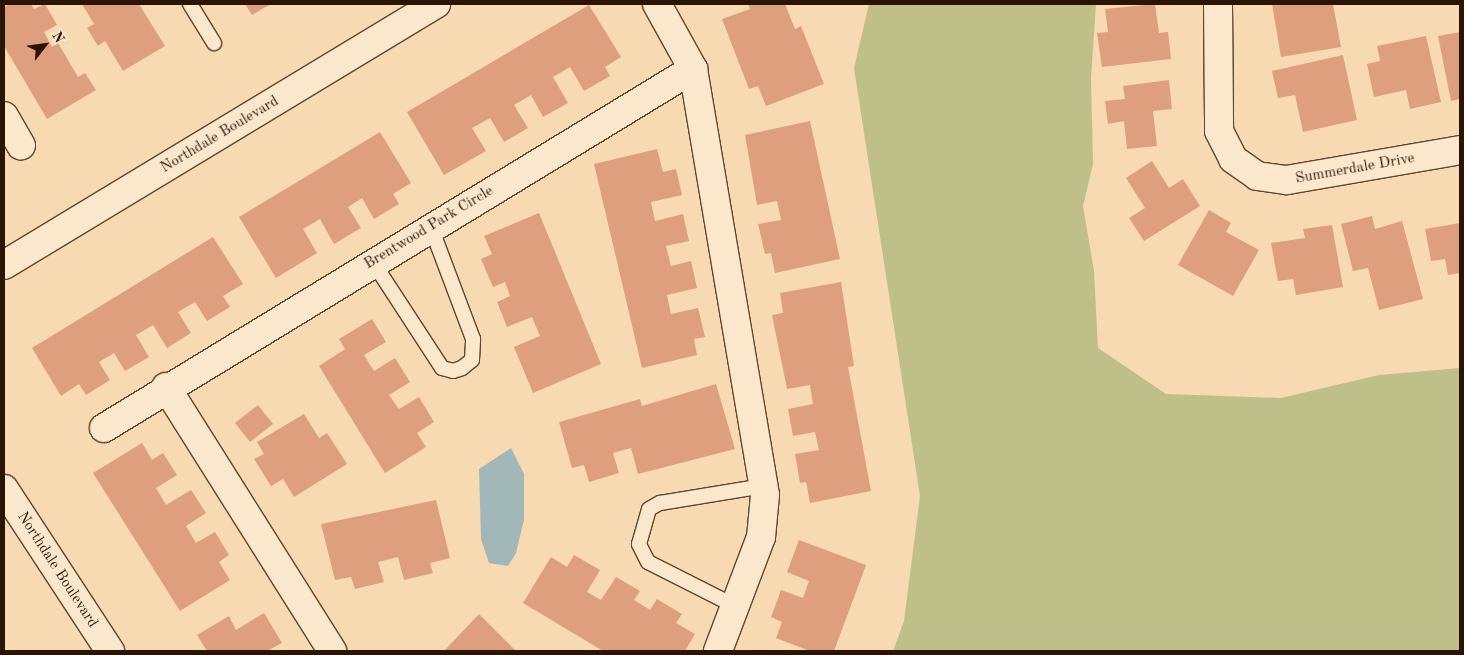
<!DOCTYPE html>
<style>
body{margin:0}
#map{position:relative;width:1464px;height:655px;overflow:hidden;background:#f7dab1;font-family:"Old Standard TT",serif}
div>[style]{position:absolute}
.green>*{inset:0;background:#bfbf8a}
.water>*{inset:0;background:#a2b8b8}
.building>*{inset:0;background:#de9f7f}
.roads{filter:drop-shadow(1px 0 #5f4630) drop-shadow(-1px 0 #5f4630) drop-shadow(0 1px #5f4630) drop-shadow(0 -1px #5f4630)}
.lane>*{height:14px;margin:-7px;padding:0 7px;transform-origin:7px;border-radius:7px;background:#fae7cc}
.street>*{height:28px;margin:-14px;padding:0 14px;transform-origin:14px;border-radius:14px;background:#fae7cc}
.secondary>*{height:28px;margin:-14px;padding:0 14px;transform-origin:14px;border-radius:14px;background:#fae7cc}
span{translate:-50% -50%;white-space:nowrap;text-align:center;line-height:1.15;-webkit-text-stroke:4px #fae7cc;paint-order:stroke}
.street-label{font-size:15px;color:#2c1405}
.frame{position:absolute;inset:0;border:5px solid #2c1405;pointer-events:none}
.north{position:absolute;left:20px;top:20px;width:50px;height:50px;-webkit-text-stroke:4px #fae7cc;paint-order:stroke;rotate:60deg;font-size:14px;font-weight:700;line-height:20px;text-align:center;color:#2c1405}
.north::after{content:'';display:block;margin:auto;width:18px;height:22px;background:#2c1405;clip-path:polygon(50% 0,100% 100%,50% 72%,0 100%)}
</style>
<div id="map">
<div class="green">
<div style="clip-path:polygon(869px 4px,1096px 4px,1091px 78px,1093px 164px,1083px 206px,1094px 271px,1098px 348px,1166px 394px,1281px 398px,1379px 375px,1460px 368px,1460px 651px,893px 651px,904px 621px,920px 496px,854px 68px)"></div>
</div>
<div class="water">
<div style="clip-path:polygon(511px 448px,524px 474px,524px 520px,516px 553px,508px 566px,489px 563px,481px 539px,479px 469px)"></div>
</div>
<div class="building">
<div style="clip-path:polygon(9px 4px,31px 4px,34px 9px,45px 4px,57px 25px,44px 32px,52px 47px,58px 43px,78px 77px,85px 73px,96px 90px,47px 119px,4px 46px,4px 7px)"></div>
<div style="clip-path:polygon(82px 4px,139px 4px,165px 46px,123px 71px,105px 41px,98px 46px,87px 28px,94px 24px)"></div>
<div style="clip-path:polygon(245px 4px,271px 4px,252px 15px)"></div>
<div style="clip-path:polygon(748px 4px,785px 4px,795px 29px,801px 26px,824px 84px,766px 106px,758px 86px,749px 89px,722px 19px,750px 9px)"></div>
<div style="clip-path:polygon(1155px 4px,1159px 33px,1168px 32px,1171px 59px,1102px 67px,1097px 33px,1108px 32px,1105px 9px)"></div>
<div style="clip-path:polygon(1272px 4px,1333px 4px,1341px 47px,1281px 57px)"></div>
<div style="clip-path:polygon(589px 5px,621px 57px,605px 67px,610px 76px,584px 91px,570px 67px,553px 77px,568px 103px,543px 117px,531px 95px,514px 105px,528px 128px,504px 142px,490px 118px,472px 128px,486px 151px,444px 175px,407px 112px)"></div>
<div style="clip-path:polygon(1460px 32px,1460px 99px,1451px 101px,1438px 36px)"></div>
<div style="clip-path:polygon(1426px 36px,1441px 102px,1410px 109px,1406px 90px,1374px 97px,1367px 64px,1380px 61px,1377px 46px)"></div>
<div style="clip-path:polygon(1343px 55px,1357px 120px,1303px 132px,1295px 95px,1278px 98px,1272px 71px)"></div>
<div style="clip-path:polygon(1169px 80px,1172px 109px,1153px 111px,1157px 146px,1127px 149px,1124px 121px,1108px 124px,1105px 101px,1125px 99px,1123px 86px)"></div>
<div style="clip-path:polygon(810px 121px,840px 259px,775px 273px,771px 253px,765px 254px,758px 224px,781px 220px,777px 201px,757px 205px,745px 135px)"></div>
<div style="clip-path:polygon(380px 132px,411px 183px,393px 194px,399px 204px,374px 219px,362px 198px,348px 207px,361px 228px,334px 244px,320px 219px,303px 229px,317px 253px,276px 278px,239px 217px)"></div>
<div style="clip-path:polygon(657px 149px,663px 172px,676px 169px,682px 195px,651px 202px,655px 221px,683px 214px,689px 241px,666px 246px,671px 266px,691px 261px,697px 288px,667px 295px,671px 314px,698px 308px,705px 337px,694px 339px,697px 355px,642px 368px,594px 164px)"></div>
<div style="clip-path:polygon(1152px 161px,1169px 188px,1183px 179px,1200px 206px,1144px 241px,1129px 218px,1145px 208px,1126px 178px)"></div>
<div style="clip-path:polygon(1209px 210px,1231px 223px,1226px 232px,1259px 250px,1233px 296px,1178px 265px)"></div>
<div style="clip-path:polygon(539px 213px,601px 364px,533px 393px,514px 347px,540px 336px,532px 317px,507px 327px,497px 302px,510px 296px,505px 282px,493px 287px,481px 259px,492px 254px,484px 236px)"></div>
<div style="clip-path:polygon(1372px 216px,1375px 229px,1402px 221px,1423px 299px,1379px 310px,1368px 268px,1353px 271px,1341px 224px)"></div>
<div style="clip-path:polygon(1460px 223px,1460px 273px,1448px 275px,1445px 259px,1431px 261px,1425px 229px)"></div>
<div style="clip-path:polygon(1332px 225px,1343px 287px,1296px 295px,1293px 279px,1278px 281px,1271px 243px,1305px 238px,1303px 229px)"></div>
<div style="clip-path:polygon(213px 237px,243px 284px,223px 296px,230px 307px,207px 321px,195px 302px,178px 312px,191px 333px,167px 348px,153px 325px,136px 335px,149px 357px,125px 371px,114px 353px,99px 362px,110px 380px,86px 395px,79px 384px,61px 396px,32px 348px)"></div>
<div style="clip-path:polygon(841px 282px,854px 366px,848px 367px,871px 491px,810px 503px,806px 482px,800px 483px,795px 454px,819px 450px,815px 432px,793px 436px,788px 409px,813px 404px,810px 385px,787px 389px,772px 315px,783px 313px,780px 293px)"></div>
<div style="clip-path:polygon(372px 319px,386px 342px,364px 355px,374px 371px,395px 358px,410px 382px,389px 395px,399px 409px,419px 397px,434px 422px,417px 433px,426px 447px,385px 473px,319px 366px,345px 349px,339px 339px)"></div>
<div style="clip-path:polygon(716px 384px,735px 449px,638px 474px,631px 448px,613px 453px,619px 473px,589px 482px,584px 465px,572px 468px,559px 422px,640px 399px,642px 406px)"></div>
<div style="clip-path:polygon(258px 405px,273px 424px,250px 442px,235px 423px)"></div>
<div style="clip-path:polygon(304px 414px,319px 438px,327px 433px,347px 464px,294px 497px,283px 479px,271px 486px,254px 459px,264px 454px,257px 442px)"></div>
<div style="clip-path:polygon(142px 443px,152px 460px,163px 453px,177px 475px,156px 488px,166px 505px,191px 490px,206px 513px,186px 526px,196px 543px,215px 532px,229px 555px,219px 562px,230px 580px,180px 611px,93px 473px)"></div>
<div style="clip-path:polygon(436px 500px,450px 558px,430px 563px,433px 573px,404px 580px,398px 557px,378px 562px,384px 582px,355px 589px,351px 577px,335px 580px,321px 524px)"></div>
<div style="clip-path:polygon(799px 540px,866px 565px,834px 651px,810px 651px,776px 638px,782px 622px,771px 617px,781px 590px,803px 598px,809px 581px,787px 572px)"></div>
<div style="clip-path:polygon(574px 555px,600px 570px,587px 592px,601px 600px,616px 577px,640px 591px,634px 600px,650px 610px,657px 599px,682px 614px,676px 623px,695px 634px,685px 651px,603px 651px,523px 603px,551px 557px,567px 567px)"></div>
<div style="clip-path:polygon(264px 613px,282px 643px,267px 651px,207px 651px,197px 635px,229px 616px,236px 630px)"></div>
<div style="clip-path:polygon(479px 614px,516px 651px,444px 651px)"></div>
</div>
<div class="roads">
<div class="lane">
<div style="left:190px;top:4px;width:46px;rotate:58.4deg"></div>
<div style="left:373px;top:262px;width:126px;rotate:56.9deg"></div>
<div style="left:442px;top:368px;width:11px;rotate:15deg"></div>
<div style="left:453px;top:371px;width:9px;rotate:-18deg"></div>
<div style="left:462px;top:368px;width:13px;rotate:-39deg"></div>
<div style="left:472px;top:360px;width:21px;rotate:-87deg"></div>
<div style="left:473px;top:339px;width:120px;rotate:-110.6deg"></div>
<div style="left:735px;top:606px;width:97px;rotate:-153.2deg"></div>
<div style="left:648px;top:562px;width:20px;rotate:-117deg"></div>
<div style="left:639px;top:544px;width:36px;rotate:-74deg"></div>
<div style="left:649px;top:509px;width:13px;rotate:-29deg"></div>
<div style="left:660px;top:503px;width:105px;rotate:-9.3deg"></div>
</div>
<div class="street">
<div style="left:657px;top:4px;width:74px;rotate:61deg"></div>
<div style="left:693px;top:69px;width:432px;rotate:80.4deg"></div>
<div style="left:765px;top:495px;width:42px;rotate:95.4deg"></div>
<div style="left:761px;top:537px;width:122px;rotate:110.7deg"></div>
<div style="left:1218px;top:4px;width:127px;rotate:89.5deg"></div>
<div style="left:1219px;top:131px;width:31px;rotate:63deg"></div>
<div style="left:1233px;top:159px;width:29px;rotate:35deg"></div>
<div style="left:1257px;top:176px;width:30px;rotate:8deg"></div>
<div style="left:1287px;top:180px;width:176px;rotate:-9.8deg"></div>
<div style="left:4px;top:116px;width:34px;rotate:60deg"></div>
<div style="left:4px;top:265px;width:505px;rotate:-31.14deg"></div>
<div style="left:166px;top:387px;width:312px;rotate:57.8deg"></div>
<div style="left:104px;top:428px;width:690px;rotate:-31.36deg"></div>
</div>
<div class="secondary">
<div style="left:4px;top:489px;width:194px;rotate:56.8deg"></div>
</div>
</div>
<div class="street-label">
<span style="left:220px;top:135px;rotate:-31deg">Northdale Boulevard</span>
<span style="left:1355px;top:169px;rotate:-10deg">Summerdale Drive</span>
<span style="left:429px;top:228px;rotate:-31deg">Brentwood Park Circle</span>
<span style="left:57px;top:570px;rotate:57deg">Northdale Boulevard</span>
</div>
<div class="frame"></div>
<div class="north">N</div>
</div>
